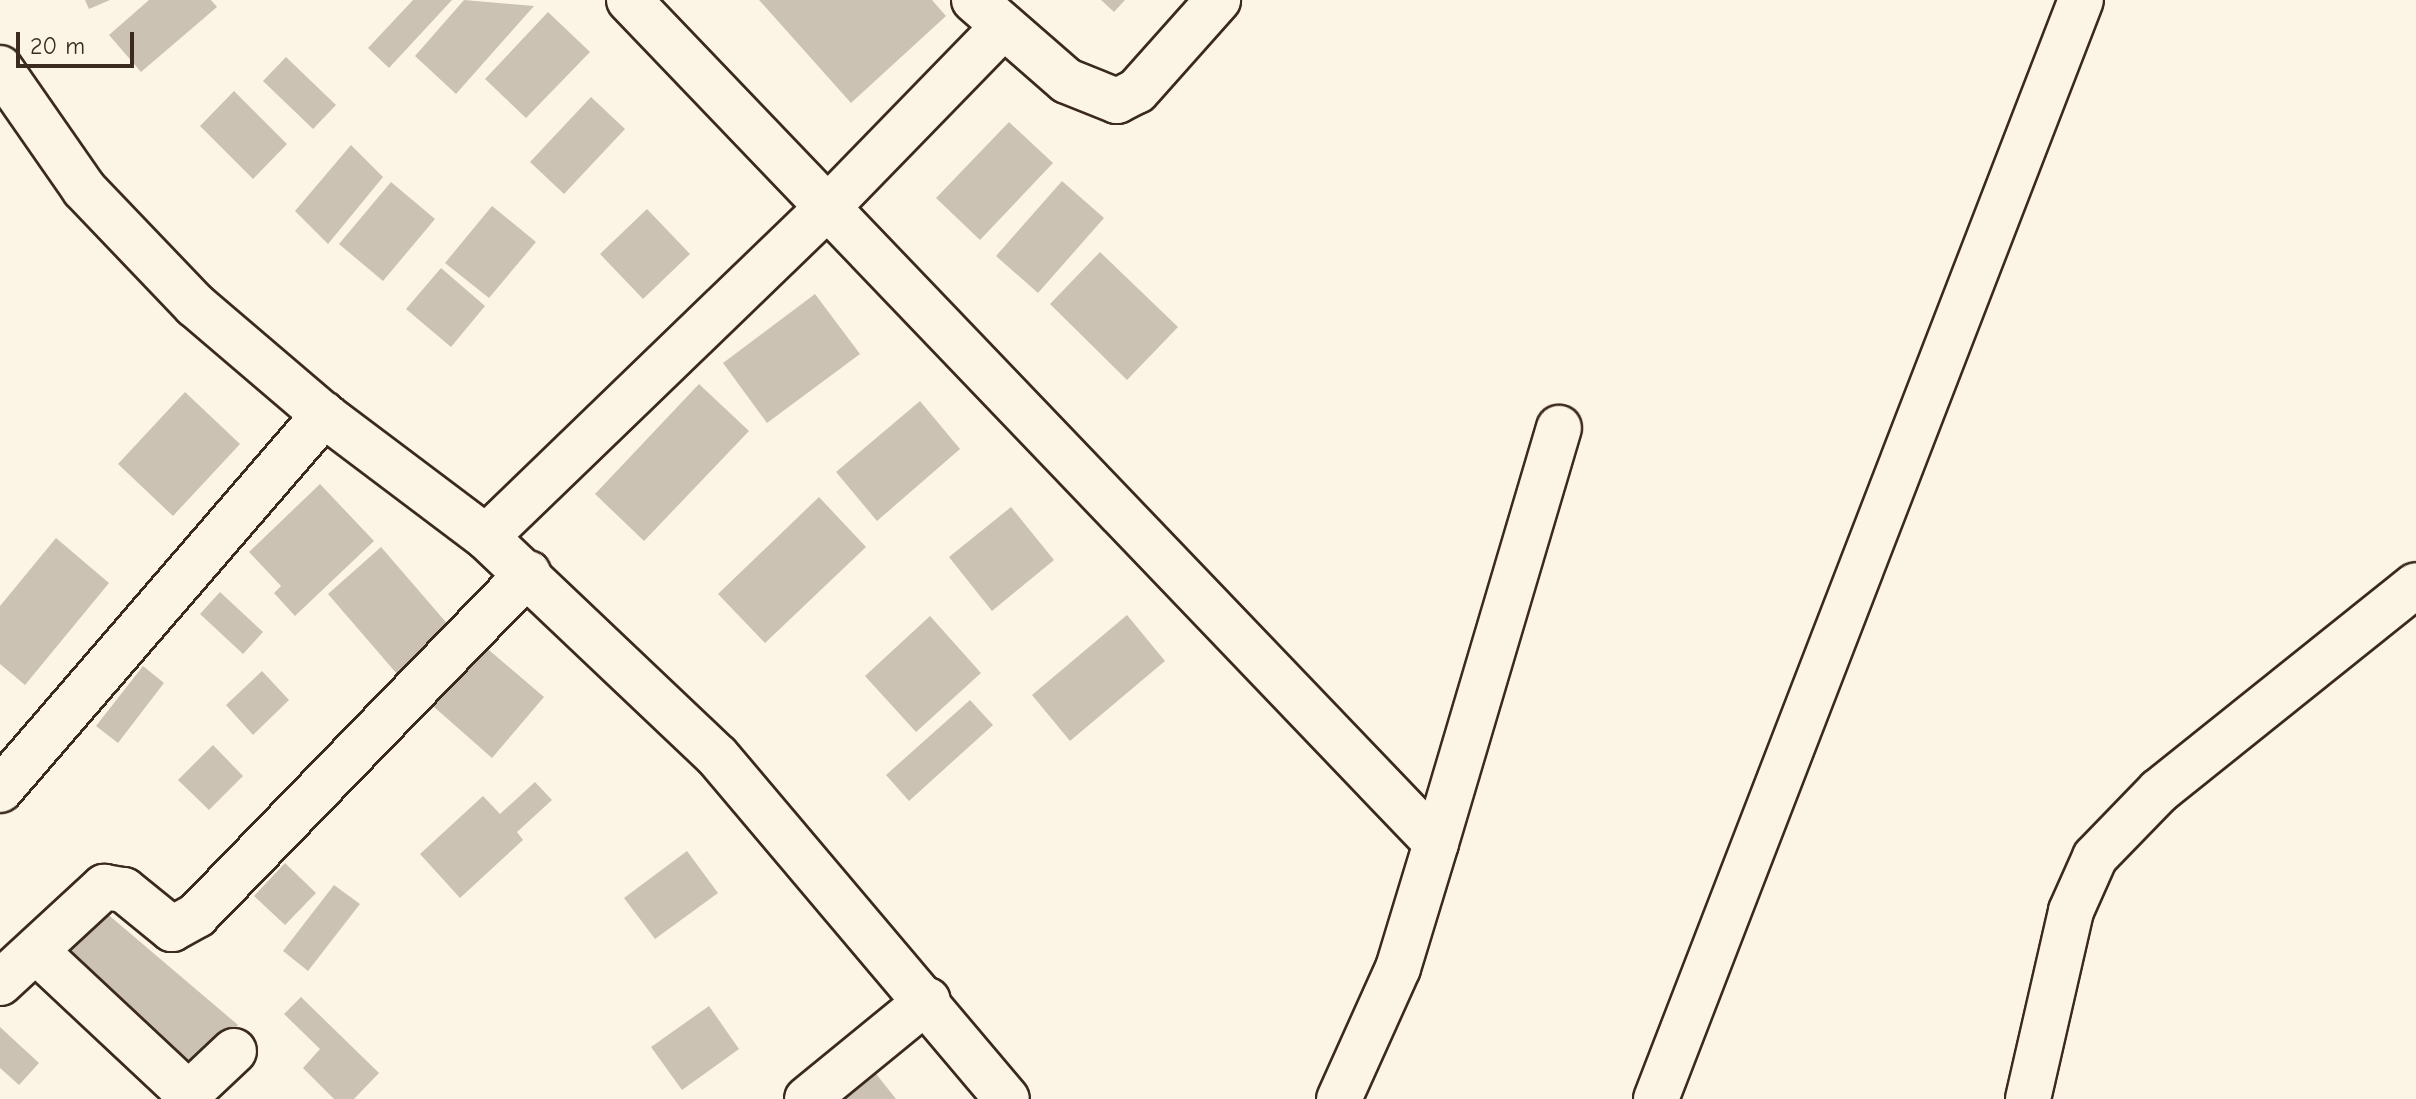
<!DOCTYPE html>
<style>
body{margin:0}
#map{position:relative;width:2416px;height:1099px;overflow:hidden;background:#fcf5e5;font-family:"Comic Neue",sans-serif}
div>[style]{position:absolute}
.building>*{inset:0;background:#ccc2b3}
.roads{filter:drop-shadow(2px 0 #3b2a1e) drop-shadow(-2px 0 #3b2a1e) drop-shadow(0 2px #3b2a1e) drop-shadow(0 -2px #3b2a1e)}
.minor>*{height:44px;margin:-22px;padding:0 22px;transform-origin:22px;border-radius:22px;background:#fcf5e5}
span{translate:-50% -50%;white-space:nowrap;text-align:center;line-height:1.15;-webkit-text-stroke:7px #fcf5e5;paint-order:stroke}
.scale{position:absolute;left:16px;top:32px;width:118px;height:36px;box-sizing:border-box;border:4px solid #3b2a1e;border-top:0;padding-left:10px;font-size:24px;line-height:28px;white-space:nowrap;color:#3b2a1e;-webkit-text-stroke:6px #fcf5e5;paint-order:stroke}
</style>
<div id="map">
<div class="building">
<div style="clip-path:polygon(85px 0,110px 0,89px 9px)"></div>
<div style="clip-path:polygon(149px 0,211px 0,217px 7px,141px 72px,109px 35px)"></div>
<div style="clip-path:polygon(413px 0,452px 0,389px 68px,368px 48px)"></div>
<div style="clip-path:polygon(464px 0,534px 6px,456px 94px,415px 56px)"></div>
<div style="clip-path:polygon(759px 0,932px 0,946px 16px,851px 103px)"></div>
<div style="clip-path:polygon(1101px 0,1125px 0,1114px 12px)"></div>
<div style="clip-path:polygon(548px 12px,590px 52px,526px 118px,485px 79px)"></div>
<div style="clip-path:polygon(286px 57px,336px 105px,313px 129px,263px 81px)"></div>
<div style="clip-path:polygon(234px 91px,287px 144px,253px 179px,200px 126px)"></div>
<div style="clip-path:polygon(591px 97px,625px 129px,564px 194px,530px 162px)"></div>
<div style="clip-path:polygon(1009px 122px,1053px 163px,980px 240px,936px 198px)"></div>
<div style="clip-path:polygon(351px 145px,383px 177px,328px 244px,295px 211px)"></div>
<div style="clip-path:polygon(1062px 181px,1104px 218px,1038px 293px,996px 256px)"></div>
<div style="clip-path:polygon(391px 182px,435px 219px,383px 281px,339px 244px)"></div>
<div style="clip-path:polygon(492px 206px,536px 242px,489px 298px,445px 263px)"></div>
<div style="clip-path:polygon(647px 209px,690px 254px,643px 299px,600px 254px)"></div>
<div style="clip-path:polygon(1100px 252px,1178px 327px,1127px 380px,1050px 304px)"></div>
<div style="clip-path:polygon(441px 268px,485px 306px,451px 347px,406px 309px)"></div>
<div style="clip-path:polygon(815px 294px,860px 354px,767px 423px,723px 363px)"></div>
<div style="clip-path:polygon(699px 384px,749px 431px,644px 541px,595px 494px)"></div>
<div style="clip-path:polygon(185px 392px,240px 444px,173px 516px,118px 464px)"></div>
<div style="clip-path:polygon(920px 401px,960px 449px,877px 521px,836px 472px)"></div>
<div style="clip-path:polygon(320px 484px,374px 541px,295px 616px,274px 593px,281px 586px,249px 552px)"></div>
<div style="clip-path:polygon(819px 497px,866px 547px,765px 643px,718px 594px)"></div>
<div style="clip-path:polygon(1011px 507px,1054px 560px,992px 611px,949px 557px)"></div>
<div style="clip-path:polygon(56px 538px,109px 583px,25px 685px,0 664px,0 606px)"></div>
<div style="clip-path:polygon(381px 547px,451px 628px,397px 674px,328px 594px)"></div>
<div style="clip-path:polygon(220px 592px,263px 632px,243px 654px,200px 614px)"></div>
<div style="clip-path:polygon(1127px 615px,1165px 661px,1070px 741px,1032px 695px)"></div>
<div style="clip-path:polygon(930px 616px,981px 673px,916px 732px,865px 676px)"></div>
<div style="clip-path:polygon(476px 639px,544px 697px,492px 758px,425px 699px)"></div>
<div style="clip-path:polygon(143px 666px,164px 683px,118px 743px,96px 726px)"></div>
<div style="clip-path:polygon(262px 671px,289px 700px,253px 735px,226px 705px)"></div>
<div style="clip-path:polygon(970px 700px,993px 725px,909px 801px,886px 775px)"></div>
<div style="clip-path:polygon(213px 745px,243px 776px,209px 810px,178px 780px)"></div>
<div style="clip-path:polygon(535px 782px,552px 800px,517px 832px,523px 840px,460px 898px,420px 854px,483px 796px,500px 814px)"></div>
<div style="clip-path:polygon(687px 851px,718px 893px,655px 939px,624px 898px)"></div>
<div style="clip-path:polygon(285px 863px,316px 893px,285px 925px,254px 896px)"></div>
<div style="clip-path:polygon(334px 885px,360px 904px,308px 971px,283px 951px)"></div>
<div style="clip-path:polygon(98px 906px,238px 1025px,197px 1074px,57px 955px)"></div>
<div style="clip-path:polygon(301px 997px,379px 1073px,354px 1099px,334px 1099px,303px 1068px,320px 1049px,284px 1014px)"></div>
<div style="clip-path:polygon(709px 1006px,739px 1049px,682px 1090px,651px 1047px)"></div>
<div style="clip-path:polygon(0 1027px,39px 1063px,19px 1085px,0 1068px)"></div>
<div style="clip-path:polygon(873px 1070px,896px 1099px,837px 1099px)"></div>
</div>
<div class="roads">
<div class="minor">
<div style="left:629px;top:0;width:1167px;rotate:46.25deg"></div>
<div style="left:1436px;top:843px;width:131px;rotate:106.9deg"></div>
<div style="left:1398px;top:968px;width:144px;rotate:114.2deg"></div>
<div style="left:974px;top:0;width:123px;rotate:41.1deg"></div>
<div style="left:1067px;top:81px;width:54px;rotate:21.8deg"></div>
<div style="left:1117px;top:101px;width:22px;rotate:-27deg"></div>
<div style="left:1137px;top:91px;width:122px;rotate:-48.3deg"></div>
<div style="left:0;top:68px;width:147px;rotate:55.2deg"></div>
<div style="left:84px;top:189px;width:161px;rotate:46.3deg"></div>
<div style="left:195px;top:305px;width:170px;rotate:40.5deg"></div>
<div style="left:324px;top:415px;width:203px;rotate:37deg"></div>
<div style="left:486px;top:537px;width:318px;rotate:43.5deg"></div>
<div style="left:717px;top:756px;width:449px;rotate:49.8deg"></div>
<div style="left:486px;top:537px;width:475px;rotate:-44deg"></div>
<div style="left:828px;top:207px;width:250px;rotate:-45.8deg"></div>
<div style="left:0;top:790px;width:496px;rotate:-49.2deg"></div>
<div style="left:1436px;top:843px;width:433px;rotate:-73.5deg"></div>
<div style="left:37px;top:952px;width:208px;rotate:43.1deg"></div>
<div style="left:0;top:983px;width:142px;rotate:-42.7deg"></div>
<div style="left:104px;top:887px;width:20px;rotate:9deg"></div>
<div style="left:124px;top:890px;width:62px;rotate:39.1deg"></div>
<div style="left:172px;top:929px;width:29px;rotate:-29deg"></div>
<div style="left:197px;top:915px;width:476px;rotate:-45.9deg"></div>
<div style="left:183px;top:1099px;width:70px;rotate:-43.3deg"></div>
<div style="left:807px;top:1099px;width:156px;rotate:-39.3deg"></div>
<div style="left:1656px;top:1099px;width:1178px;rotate:-68.86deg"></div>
<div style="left:2028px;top:1099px;width:193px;rotate:-77.1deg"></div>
<div style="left:2071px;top:911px;width:59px;rotate:-66deg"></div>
<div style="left:2095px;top:857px;width:92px;rotate:-45.9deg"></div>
<div style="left:2159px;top:791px;width:329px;rotate:-38.7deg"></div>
</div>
</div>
<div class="scale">20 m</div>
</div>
